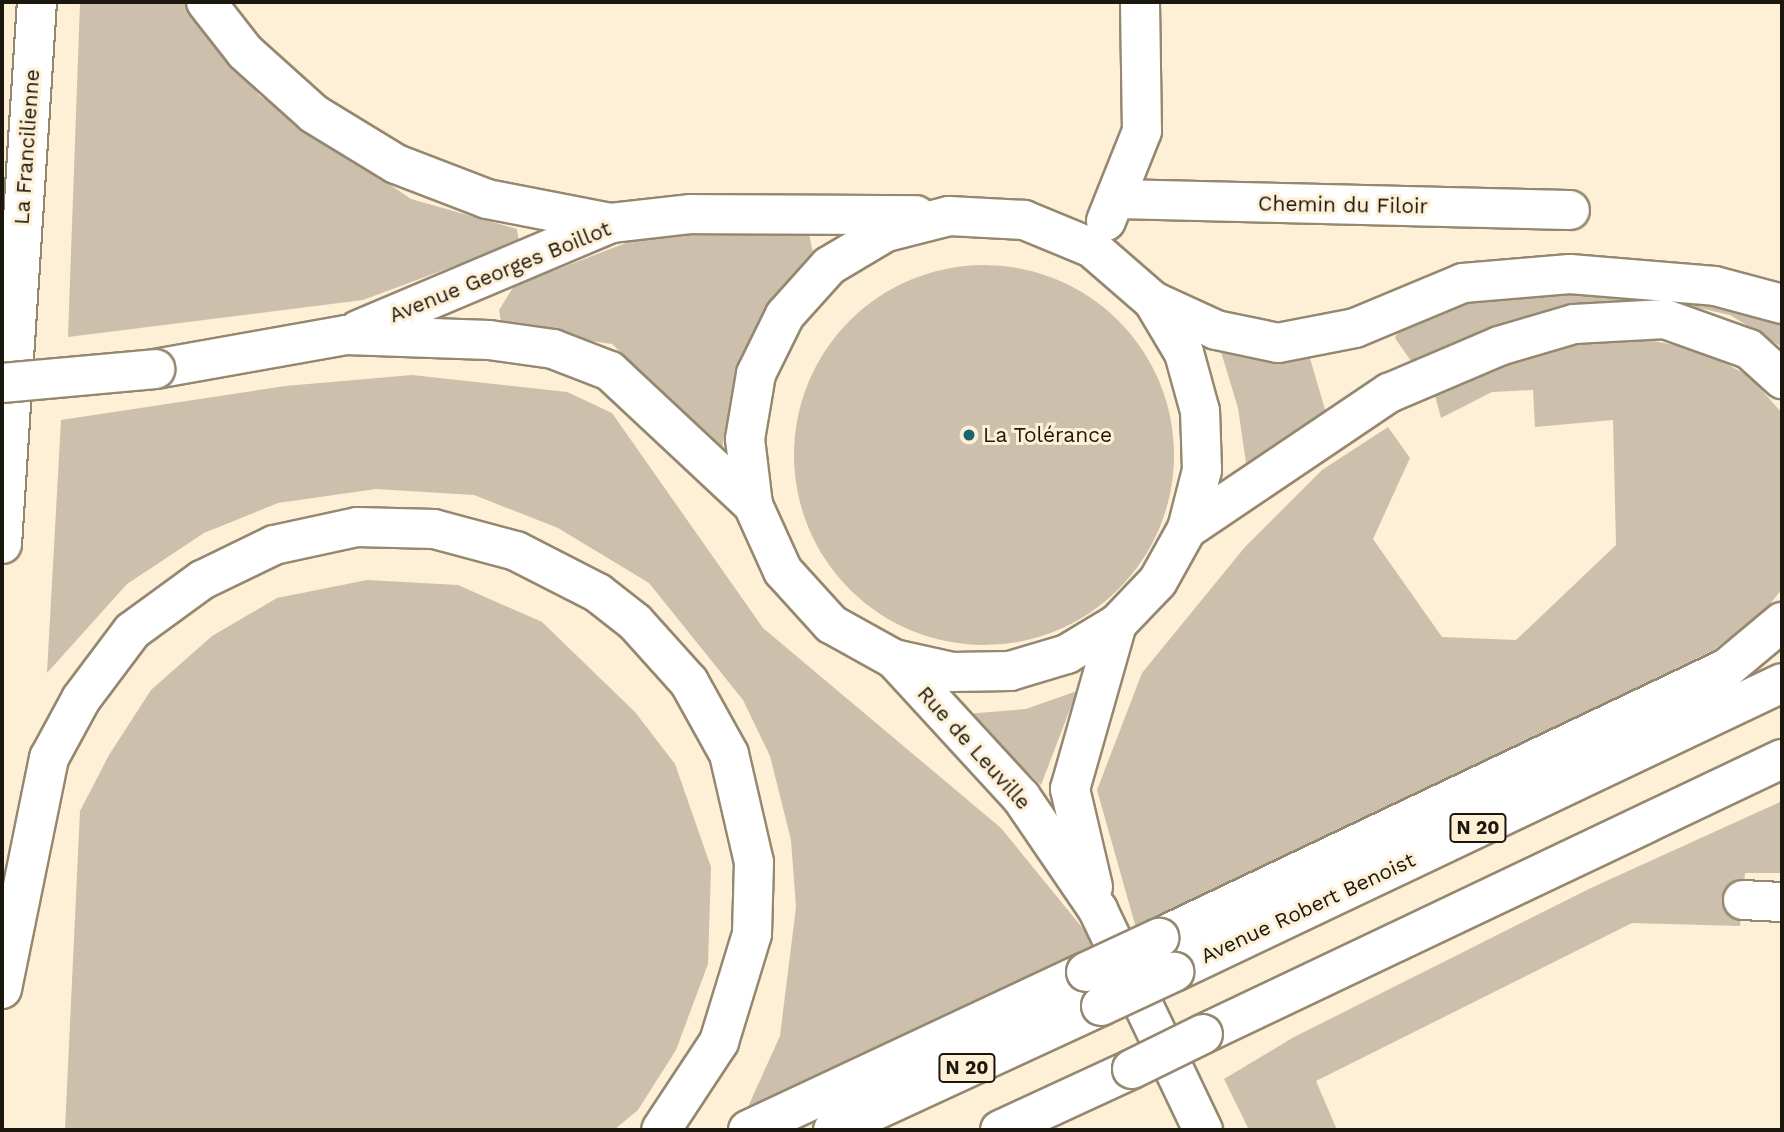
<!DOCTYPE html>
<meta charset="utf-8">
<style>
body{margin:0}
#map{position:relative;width:1784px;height:1132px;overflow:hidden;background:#fef0d6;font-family:"Work Sans",sans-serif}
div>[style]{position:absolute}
.green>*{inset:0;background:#ccc0ac}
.round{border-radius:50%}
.roads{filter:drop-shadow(2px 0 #958870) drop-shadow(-2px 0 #958870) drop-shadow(0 2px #958870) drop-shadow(0 -2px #958870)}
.minor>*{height:38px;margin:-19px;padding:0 19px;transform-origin:19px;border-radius:19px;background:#fff}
.major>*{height:38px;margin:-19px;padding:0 19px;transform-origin:19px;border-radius:19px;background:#fff}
.highway>*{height:38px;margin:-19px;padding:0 19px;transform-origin:19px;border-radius:19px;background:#fff}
.bridges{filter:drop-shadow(2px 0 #958870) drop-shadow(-2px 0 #958870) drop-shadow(0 2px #958870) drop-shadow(0 -2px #958870)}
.minor-bridge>*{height:38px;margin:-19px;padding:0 19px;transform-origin:19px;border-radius:19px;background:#fff}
.major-bridge>*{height:38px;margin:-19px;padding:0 19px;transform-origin:19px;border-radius:19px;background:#fff}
.dots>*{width:19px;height:19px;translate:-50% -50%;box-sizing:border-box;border:4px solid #fef0d6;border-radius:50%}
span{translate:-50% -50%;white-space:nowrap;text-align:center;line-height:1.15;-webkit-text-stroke:6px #fef0d6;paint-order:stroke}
.shield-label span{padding:2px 5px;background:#fef0d6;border:2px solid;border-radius:5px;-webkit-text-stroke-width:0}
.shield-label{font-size:19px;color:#1c170e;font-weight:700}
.street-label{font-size:21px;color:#1c170e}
.poi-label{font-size:21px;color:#1c170e}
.left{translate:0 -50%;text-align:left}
.frame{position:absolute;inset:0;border:4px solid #1c170e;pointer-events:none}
</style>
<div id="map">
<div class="green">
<div style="clip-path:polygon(80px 2px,185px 2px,260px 96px,411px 199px,517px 229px,519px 242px,363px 300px,68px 337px)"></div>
<div style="clip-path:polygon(808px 230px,814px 257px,778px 295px,740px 358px,722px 449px,612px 344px,502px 328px,499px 310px,514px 286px,631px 241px,675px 233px)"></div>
<div class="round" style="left:794px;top:265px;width:380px;height:380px"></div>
<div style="clip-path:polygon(1599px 288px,1658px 292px,1782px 316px,1782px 347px,1730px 315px,1672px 302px,1499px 328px,1411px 361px,1395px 338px,1401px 325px,1450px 305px)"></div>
<div style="clip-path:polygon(1624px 336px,1699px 349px,1749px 376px,1782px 413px,1782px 589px,1762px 614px,1712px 651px,1136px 928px,1097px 790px,1142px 673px,1245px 547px,1322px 470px,1388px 427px,1410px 458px,1373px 539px,1442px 637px,1516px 640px,1616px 545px,1613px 420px,1535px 427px,1533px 390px,1492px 392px,1441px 418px,1433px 388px,1535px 348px)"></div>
<div style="clip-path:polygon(1221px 352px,1309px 355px,1327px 416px,1248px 477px,1238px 408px)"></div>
<div style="clip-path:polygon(412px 375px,567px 392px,612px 413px,763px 628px,1001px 828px,1098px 947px,747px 1109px,780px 1036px,796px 907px,791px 840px,770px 756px,743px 700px,649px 583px,558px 528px,474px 495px,376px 489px,278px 503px,204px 533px,127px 584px,47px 673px,61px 420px,285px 386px)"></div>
<div style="clip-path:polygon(367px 580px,458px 585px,542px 622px,635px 712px,675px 764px,711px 867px,708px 964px,676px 1050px,638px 1110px,614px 1130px,65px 1130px,80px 811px,109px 755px,151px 690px,212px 636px,277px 598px)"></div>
<div style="clip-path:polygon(1077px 691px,1041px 785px,966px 714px,1026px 709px)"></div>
<div style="clip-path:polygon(1782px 801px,1782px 873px,1745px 873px,1740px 926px,1632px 923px,1316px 1081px,1337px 1130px,1249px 1130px,1224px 1079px,1294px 1037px,1593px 887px)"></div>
</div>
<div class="roads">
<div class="minor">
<div style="left:1116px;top:199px;width:454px;rotate:1.4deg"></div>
<div style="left:1106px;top:221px;width:97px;rotate:-68.2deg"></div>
<div style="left:1142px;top:131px;width:129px;rotate:-90.9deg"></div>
<div style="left:358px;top:330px;width:275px;rotate:-22.9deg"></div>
<div style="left:611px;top:223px;width:81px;rotate:-6.4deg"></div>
<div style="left:691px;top:214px;width:225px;rotate:0.3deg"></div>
<div style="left:155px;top:369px;width:194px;rotate:-10.1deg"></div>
<div style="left:346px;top:335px;width:143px;rotate:2deg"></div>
<div style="left:489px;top:340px;width:65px;rotate:8deg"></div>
<div style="left:553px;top:349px;width:61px;rotate:21.1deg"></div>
<div style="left:610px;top:371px;width:196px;rotate:43.1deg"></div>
<div style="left:894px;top:659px;width:59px;rotate:12.6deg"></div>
<div style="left:952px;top:672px;width:58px;rotate:-1deg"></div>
<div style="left:1010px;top:671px;width:59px;rotate:-16.6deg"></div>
<div style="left:1067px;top:654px;width:58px;rotate:-31deg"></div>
<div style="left:1117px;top:624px;width:59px;rotate:-46.4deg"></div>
<div style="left:1158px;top:581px;width:60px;rotate:-60.9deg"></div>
<div style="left:1187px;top:529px;width:61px;rotate:-75.7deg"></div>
<div style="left:1202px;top:470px;width:59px;rotate:-91.9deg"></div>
<div style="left:1200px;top:411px;width:60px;rotate:-105.4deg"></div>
<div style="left:1184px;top:353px;width:61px;rotate:-120.8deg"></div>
<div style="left:1153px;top:301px;width:81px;rotate:-139deg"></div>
<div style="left:1092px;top:248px;width:74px;rotate:-157.6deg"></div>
<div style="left:1024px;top:220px;width:75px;rotate:-176.9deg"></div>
<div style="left:949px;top:216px;width:65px;rotate:165.7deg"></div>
<div style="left:886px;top:232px;width:66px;rotate:149.2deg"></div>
<div style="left:829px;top:266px;width:66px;rotate:131.9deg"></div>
<div style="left:785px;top:315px;width:66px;rotate:116.2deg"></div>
<div style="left:756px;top:374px;width:66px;rotate:99.6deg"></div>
<div style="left:745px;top:439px;width:66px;rotate:83.1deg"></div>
<div style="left:753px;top:505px;width:72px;rotate:65.6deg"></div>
<div style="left:783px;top:571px;width:72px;rotate:47.8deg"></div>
<div style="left:831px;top:624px;width:72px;rotate:29.1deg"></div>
<div style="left:894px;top:659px;width:188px;rotate:47.4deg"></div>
<div style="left:1021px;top:797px;width:137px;rotate:55.7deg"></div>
<div style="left:1098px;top:910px;width:244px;rotate:64.5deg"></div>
<div style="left:1093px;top:887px;width:101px;rotate:-103.2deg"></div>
<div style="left:1070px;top:789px;width:172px;rotate:-74.1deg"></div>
<div style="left:1743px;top:900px;width:39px;rotate:3deg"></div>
</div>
<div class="major">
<div style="left:1153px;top:301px;width:69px;rotate:24.7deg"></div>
<div style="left:1216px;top:330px;width:63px;rotate:11.8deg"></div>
<div style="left:1278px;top:343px;width:78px;rotate:-11deg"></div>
<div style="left:1355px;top:328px;width:117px;rotate:-22.6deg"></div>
<div style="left:1463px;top:283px;width:107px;rotate:-4.8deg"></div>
<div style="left:1570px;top:274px;width:145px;rotate:4.7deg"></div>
<div style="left:1715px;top:286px;width:69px;rotate:15deg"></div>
<div style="left:1187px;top:529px;width:244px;rotate:-34deg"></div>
<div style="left:1389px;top:393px;width:120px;rotate:-23.1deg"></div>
<div style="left:1499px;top:346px;width:78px;rotate:-16.3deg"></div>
<div style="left:1574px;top:324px;width:91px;rotate:-3.1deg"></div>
<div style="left:1665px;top:319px;width:89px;rotate:19.7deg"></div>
<div style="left:1749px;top:349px;width:45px;rotate:42.3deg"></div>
<div style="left:1159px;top:938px;width:629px;rotate:-25.42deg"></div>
<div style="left:1727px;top:668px;width:72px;rotate:-39.9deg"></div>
<div style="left:1174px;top:972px;width:673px;rotate:-25.42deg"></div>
<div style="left:1203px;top:1034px;width:641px;rotate:-25.41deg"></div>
<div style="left:748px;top:1130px;width:373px;rotate:-25.1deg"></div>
<div style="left:833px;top:1130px;width:295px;rotate:-24.8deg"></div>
<div style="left:1000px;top:1130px;width:145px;rotate:-24.8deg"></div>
</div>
<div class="highway">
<div style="left:206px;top:2px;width:63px;rotate:52deg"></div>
<div style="left:245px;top:52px;width:93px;rotate:41.9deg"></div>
<div style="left:314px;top:114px;width:96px;rotate:31.4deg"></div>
<div style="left:396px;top:164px;width:97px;rotate:21deg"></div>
<div style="left:487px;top:199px;width:126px;rotate:11deg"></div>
<div style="left:2px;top:544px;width:543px;rotate:-86.31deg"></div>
<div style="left:2px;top:989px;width:236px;rotate:-78.5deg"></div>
<div style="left:49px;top:758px;width:67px;rotate:-61.5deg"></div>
<div style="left:81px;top:699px;width:85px;rotate:-53.1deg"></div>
<div style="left:132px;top:631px;width:87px;rotate:-36.1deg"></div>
<div style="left:202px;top:580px;width:80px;rotate:-25.9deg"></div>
<div style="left:274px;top:545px;width:85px;rotate:-12.2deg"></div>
<div style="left:357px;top:527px;width:77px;rotate:1.5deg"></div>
<div style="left:434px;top:529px;width:85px;rotate:15deg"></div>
<div style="left:516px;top:551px;width:92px;rotate:27.1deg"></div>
<div style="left:598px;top:593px;width:47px;rotate:38.1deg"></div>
<div style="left:635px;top:622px;width:81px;rotate:48deg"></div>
<div style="left:689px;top:682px;width:82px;rotate:60.9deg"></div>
<div style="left:729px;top:754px;width:111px;rotate:77deg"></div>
<div style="left:754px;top:862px;width:72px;rotate:91.6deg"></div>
<div style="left:752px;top:934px;width:113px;rotate:107deg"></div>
<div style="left:719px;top:1042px;width:105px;rotate:123.4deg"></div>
</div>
</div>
<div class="bridges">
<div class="minor-bridge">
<div style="left:2px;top:383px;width:154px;rotate:-5.2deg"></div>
</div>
<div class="major-bridge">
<div style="left:1086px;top:972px;width:81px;rotate:-25deg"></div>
<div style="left:1101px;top:1006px;width:81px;rotate:-25deg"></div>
<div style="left:1132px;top:1069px;width:79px;rotate:-26.2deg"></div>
</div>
</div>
<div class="dots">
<div style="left:969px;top:435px;background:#1b6571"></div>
</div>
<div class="shield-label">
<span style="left:1478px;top:828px">N 20</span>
<span style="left:967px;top:1068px">N 20</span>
</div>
<div class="street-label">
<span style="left:27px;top:147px;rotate:-86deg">La Francilienne</span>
<span style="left:1343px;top:205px;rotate:1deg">Chemin du Filoir</span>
<span style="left:500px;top:272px;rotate:-22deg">Avenue Georges Boillot</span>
<span style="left:974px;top:748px;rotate:48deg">Rue de Leuville</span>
<span style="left:1308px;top:908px;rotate:-25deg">Avenue Robert Benoist</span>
</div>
<div class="poi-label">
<span class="left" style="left:983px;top:435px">La Tolérance</span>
</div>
<div class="frame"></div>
</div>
